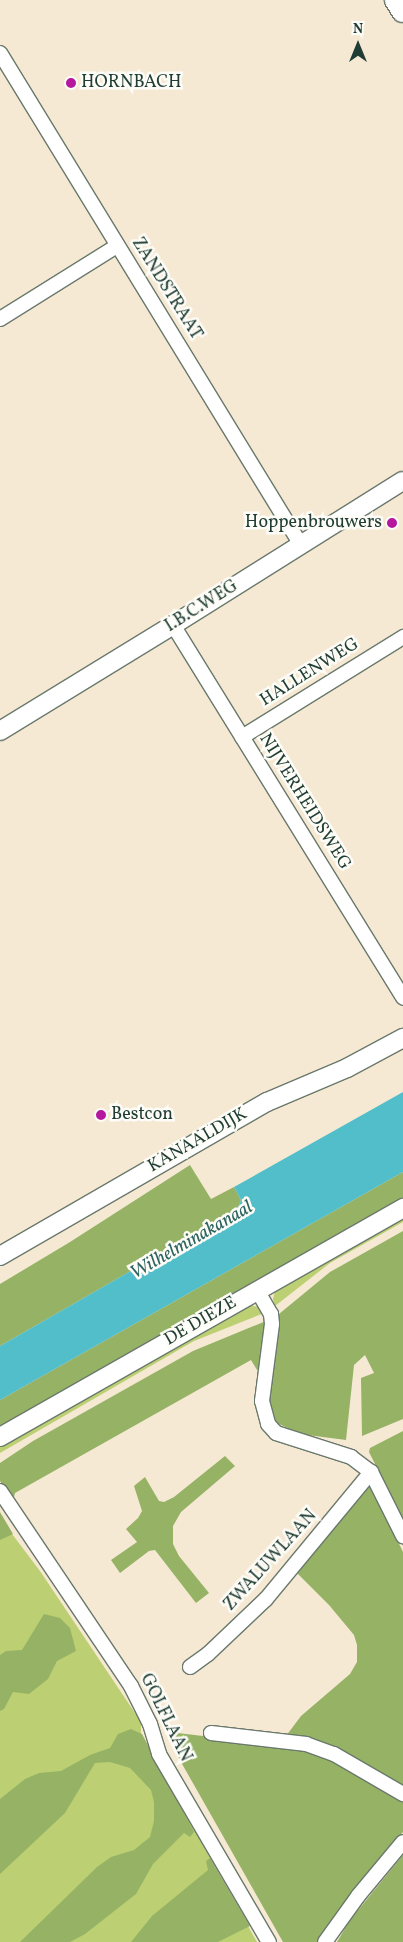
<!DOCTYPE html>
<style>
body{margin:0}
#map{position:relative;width:403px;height:1942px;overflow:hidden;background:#f6e9d4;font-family:Vollkorn,serif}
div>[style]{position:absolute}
.green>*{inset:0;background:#bcd073}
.forest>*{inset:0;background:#95b265}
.water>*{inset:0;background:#51beca}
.roads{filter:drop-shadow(1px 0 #6a796c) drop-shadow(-1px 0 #6a796c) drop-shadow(0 1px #6a796c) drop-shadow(0 -1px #6a796c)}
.minor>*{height:14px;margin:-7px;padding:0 7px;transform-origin:7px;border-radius:7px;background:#fff}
.tertiary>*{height:18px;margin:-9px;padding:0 9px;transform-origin:9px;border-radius:9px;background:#fff}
.primary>*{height:22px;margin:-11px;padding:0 11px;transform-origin:11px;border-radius:11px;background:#fff}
.dots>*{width:14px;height:14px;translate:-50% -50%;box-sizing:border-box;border:2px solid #fdfcf7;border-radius:50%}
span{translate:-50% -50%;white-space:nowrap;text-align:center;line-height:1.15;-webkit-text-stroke:5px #fdfcf7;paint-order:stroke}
.poi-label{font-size:18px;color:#1f3d34}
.left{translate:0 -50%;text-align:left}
.right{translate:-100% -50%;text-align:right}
.street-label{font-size:18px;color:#1f3d34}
.water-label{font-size:19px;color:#2e6461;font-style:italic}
.north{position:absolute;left:333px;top:20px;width:50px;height:50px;-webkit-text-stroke:4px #fdfcf7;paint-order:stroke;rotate:0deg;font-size:14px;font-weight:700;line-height:20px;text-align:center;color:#1f3d34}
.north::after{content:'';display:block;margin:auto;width:18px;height:22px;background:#1f3d34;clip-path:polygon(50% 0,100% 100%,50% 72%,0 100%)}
</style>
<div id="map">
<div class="green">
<div style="clip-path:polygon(403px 1214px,403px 1222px,330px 1263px,275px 1306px,273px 1299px,275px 1291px)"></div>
<div style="clip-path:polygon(249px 1305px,259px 1307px,264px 1313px,194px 1341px,0 1453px,0 1444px)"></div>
<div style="clip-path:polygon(0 1518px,40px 1571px,141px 1722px,141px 1734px,257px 1942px,0 1942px)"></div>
</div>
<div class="forest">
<div style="clip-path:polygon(190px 1165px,211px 1199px,234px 1187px,241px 1200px,237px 1210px,0 1346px,0 1284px,70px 1242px)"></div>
<div style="clip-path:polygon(403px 1172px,403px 1201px,0 1430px,0 1400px)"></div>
<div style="clip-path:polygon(403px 1231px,403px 1419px,362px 1436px,361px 1378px,374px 1373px,365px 1355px,354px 1365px,346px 1440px,300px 1434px,279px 1424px,272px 1417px,268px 1397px,279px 1314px,330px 1272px)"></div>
<div style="clip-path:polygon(266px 1321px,262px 1370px,257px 1370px,251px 1360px,15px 1493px,14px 1497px,10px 1497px,0 1481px,0 1463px,33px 1441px,193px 1351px)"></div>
<div style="clip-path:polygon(403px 1431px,403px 1519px,369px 1452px,370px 1448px)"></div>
<div style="clip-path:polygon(225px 1456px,235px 1466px,181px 1512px,173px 1526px,173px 1544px,179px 1556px,209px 1593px,196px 1603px,155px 1550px,149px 1551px,120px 1573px,111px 1560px,137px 1542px,126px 1529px,138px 1518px,142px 1511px,134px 1486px,145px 1477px,159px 1501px,164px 1502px,174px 1497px)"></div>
<div style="clip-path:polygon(370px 1483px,403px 1552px,403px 1790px,286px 1736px,301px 1716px,350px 1674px,357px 1662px,357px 1645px,354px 1635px,329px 1605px,297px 1573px)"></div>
<div style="clip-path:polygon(0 1512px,13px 1534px,0 1540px)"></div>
<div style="clip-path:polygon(44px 1614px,60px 1618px,70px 1628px,76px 1651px,57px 1661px,48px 1679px,29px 1694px,13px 1692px,4px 1709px,0 1711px,0 1655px,6px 1651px,22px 1650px)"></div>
<div style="clip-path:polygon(131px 1729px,142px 1734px,194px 1832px,190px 1837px,184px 1833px,153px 1864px,136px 1894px,85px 1934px,70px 1942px,20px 1942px,97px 1867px,111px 1857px,134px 1850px,150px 1837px,154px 1821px,154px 1802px,151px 1790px,130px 1768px,110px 1762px,95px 1763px,65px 1813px,0 1874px,0 1799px,25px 1779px,39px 1773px,61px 1771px,90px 1755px,110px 1748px,118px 1734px)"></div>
<div style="clip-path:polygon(169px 1732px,306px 1748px,325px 1755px,403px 1800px,403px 1832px,338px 1912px,321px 1942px,283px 1942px,177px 1755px)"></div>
<div style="clip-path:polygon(403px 1855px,403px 1942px,337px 1942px,350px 1920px)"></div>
<div style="clip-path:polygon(210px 1858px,250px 1926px,218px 1942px,131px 1942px,152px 1916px,208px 1870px,206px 1861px)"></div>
</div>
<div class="water">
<div style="clip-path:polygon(403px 1092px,403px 1172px,0 1400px,0 1346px,237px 1210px,241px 1200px,234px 1187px)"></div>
</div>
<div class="roads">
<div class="minor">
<div style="left:0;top:53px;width:577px;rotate:58.54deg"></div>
<div style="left:0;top:319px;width:138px;rotate:-32deg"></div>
<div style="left:173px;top:625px;width:438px;rotate:58.3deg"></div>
<div style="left:242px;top:737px;width:190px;rotate:-31.8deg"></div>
<div style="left:257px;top:1290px;width:28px;rotate:60deg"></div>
<div style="left:271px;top:1314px;width:10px;rotate:84deg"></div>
<div style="left:272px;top:1324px;width:78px;rotate:97.4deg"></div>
<div style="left:262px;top:1401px;width:24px;rotate:75deg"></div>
<div style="left:268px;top:1424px;width:12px;rotate:48deg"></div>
<div style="left:276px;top:1433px;width:79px;rotate:17.7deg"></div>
<div style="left:351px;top:1457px;width:25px;rotate:37deg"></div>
<div style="left:371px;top:1472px;width:72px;rotate:63.4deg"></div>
<div style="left:0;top:1491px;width:235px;rotate:56.1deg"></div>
<div style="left:131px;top:1686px;width:42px;rotate:63.4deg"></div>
<div style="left:150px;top:1724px;width:31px;rotate:73deg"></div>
<div style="left:159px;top:1754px;width:218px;rotate:59.7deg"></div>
<div style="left:190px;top:1667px;width:22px;rotate:-36deg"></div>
<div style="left:208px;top:1654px;width:80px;rotate:-43.5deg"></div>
<div style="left:266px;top:1599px;width:165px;rotate:-50.4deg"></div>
<div style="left:211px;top:1733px;width:96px;rotate:6.6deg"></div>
<div style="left:306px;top:1744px;width:30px;rotate:20deg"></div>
<div style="left:334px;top:1754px;width:80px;rotate:30.1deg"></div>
<div style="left:325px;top:1942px;width:57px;rotate:-54.3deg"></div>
<div style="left:358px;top:1896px;width:70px;rotate:-50.2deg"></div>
</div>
<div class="tertiary">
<div style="left:0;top:731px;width:203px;rotate:-31.5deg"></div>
<div style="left:173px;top:625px;width:271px;rotate:-32.1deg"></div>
<div style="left:0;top:1256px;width:308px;rotate:-30deg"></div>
<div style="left:267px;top:1102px;width:87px;rotate:-23deg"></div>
<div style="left:347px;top:1068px;width:64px;rotate:-28.2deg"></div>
<div style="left:0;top:1437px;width:464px;rotate:-29.6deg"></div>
</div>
<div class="primary">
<div style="left:396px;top:0;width:13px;rotate:58deg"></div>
</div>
</div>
<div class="dots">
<div style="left:71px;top:83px;background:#b5179e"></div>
<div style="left:392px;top:523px;background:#b5179e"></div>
<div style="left:101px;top:1115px;background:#b5179e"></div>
</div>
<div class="poi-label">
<span class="left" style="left:81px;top:83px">HORNBACH</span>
<span class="right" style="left:382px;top:523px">Hoppenbrouwers</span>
<span class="left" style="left:111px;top:1115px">Bestcon</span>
</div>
<div class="street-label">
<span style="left:166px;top:289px;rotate:58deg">ZANDSTRAAT</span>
<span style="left:202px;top:607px;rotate:-32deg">I.B.C.WEG</span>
<span style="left:310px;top:673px;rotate:-32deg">HALLENWEG</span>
<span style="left:304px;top:802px;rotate:58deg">NIJVERHEIDSWEG</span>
<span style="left:198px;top:1141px;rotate:-30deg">KANAALDIJK</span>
<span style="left:201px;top:1322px;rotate:-30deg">DE DIEZE</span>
<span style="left:271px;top:1561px;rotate:-48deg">ZWALUWLAAN</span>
<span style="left:165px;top:1718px;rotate:64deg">GOLFLAAN</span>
</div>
<div class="water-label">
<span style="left:192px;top:1241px;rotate:-30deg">Wilhelminakanaal</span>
</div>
<div class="north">N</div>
</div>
